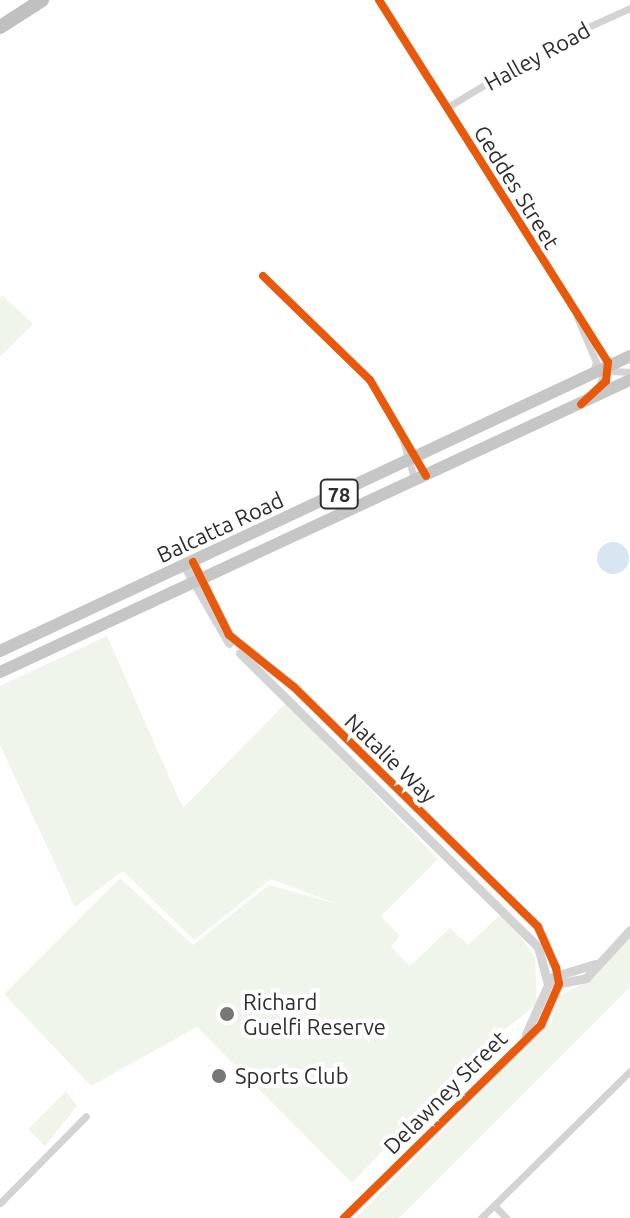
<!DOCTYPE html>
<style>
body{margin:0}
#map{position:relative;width:630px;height:1218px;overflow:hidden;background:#fff;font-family:Ubuntu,sans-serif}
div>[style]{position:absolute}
.green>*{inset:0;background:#f0f5ec}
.water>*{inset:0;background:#d8e6f2}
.round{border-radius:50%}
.minor>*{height:7px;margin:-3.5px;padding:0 3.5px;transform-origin:3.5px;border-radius:3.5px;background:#d3d3d3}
.tertiary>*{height:9px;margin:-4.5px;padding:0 4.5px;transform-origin:4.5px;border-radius:4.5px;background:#d3d3d3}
.primary>*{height:12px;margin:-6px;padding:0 6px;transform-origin:6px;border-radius:6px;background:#c6c6c6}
.motorway>*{height:14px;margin:-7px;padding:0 7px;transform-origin:7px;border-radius:7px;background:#c0c0c0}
.cycleway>*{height:8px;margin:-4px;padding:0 4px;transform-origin:4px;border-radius:4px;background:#e8590c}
.dots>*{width:22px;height:22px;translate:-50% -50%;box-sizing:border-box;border:4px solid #fff;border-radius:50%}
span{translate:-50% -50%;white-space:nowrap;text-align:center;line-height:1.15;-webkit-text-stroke:8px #fff;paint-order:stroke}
.shield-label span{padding:2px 6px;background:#fff;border:2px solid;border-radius:6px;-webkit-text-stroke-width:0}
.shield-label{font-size:20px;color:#2e2e2e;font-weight:700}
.street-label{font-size:22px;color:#2e2e2e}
.poi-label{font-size:22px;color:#2e2e2e}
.left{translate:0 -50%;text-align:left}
</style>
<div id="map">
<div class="green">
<div style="clip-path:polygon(3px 296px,33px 324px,0 357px,0 297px)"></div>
<div style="clip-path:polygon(107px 636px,183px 808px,286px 703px,438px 859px,381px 916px,400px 936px,391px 947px,410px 966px,450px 928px,468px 945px,503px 912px,535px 957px,537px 1004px,472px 1056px,352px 1183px,197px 1027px,91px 1086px,4px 994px,120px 878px,193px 945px,269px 885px,337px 904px,271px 879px,194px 940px,123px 871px,75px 907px,0 745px,0 686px)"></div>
<div style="clip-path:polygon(630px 937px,630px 987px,399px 1218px,355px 1218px,551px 1023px,558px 996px,583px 984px)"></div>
<div style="clip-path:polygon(66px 1091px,77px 1106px,45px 1146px,28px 1129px)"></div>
</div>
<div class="water">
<div class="round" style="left:597px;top:542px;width:32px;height:32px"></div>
</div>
<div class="minor">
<div style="left:379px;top:0;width:428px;rotate:57.7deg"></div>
<div style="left:608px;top:362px;width:32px;rotate:110deg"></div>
<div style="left:446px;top:108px;width:127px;rotate:-31.2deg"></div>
<div style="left:555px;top:42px;width:82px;rotate:-24.4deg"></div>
<div style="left:263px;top:276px;width:149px;rotate:44.2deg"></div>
<div style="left:370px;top:380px;width:111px;rotate:59.7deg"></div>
<div style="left:577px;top:317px;width:49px;rotate:67.1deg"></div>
<div style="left:596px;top:362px;width:10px;rotate:107deg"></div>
<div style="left:606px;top:371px;width:24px;rotate:2deg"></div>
<div style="left:401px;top:434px;width:49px;rotate:73.4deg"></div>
<div style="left:0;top:1203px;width:122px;rotate:-45.3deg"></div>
<div style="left:494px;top:1205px;width:18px;rotate:47deg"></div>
<div style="left:481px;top:1218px;width:209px;rotate:-44.6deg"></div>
</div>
<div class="tertiary">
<div style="left:193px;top:562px;width:81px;rotate:63.7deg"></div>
<div style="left:229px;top:635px;width:83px;rotate:38.7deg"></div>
<div style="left:294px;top:687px;width:342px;rotate:44.5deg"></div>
<div style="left:538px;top:927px;width:45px;rotate:66.3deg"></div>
<div style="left:556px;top:968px;width:16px;rotate:79deg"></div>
<div style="left:559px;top:984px;width:45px;rotate:113.7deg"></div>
<div style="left:541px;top:1025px;width:276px;rotate:135.6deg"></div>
<div style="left:184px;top:565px;width:90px;rotate:60deg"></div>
<div style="left:240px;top:653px;width:419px;rotate:44.6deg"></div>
<div style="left:538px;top:947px;width:39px;rotate:75deg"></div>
<div style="left:548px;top:985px;width:54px;rotate:114.2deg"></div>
<div style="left:552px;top:977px;width:45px;rotate:-16.8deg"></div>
<div style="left:556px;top:984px;width:31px;rotate:-11deg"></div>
<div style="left:586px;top:978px;width:65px;rotate:-47.5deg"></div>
</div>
<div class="primary">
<div style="left:0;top:651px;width:696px;rotate:-25.09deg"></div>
<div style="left:0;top:672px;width:694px;rotate:-24.87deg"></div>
</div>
<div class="motorway">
<div style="left:0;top:27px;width:50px;rotate:-32.7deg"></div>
</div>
<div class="cycleway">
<div style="left:379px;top:0;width:428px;rotate:57.7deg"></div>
<div style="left:608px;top:362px;width:19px;rotate:96deg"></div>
<div style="left:606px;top:381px;width:34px;rotate:137deg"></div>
<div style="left:263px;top:276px;width:149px;rotate:44.2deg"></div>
<div style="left:370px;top:380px;width:111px;rotate:59.7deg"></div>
<div style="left:193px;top:562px;width:81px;rotate:63.7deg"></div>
<div style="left:229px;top:635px;width:83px;rotate:38.7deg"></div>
<div style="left:294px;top:687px;width:342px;rotate:44.5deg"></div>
<div style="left:538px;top:927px;width:45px;rotate:66.3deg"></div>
<div style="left:556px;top:968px;width:16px;rotate:79deg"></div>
<div style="left:559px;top:984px;width:45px;rotate:113.7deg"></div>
<div style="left:541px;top:1025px;width:276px;rotate:135.6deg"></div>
</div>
<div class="dots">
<div style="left:227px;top:1014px;background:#777"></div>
<div style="left:219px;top:1076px;background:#777"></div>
</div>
<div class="shield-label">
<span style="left:339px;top:494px">78</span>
</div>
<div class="street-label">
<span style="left:537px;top:56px;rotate:-29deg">Halley Road</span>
<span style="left:517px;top:187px;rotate:58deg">Geddes Street</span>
<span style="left:220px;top:527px;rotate:-25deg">Balcatta Road</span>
<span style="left:391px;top:758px;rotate:44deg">Natalie Way</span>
<span style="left:445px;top:1092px;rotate:-45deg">Delawney Street</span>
</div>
<div class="poi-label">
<span class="left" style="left:243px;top:1014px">Richard<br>Guelfi Reserve</span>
<span class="left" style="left:235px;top:1076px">Sports Club</span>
</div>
</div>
